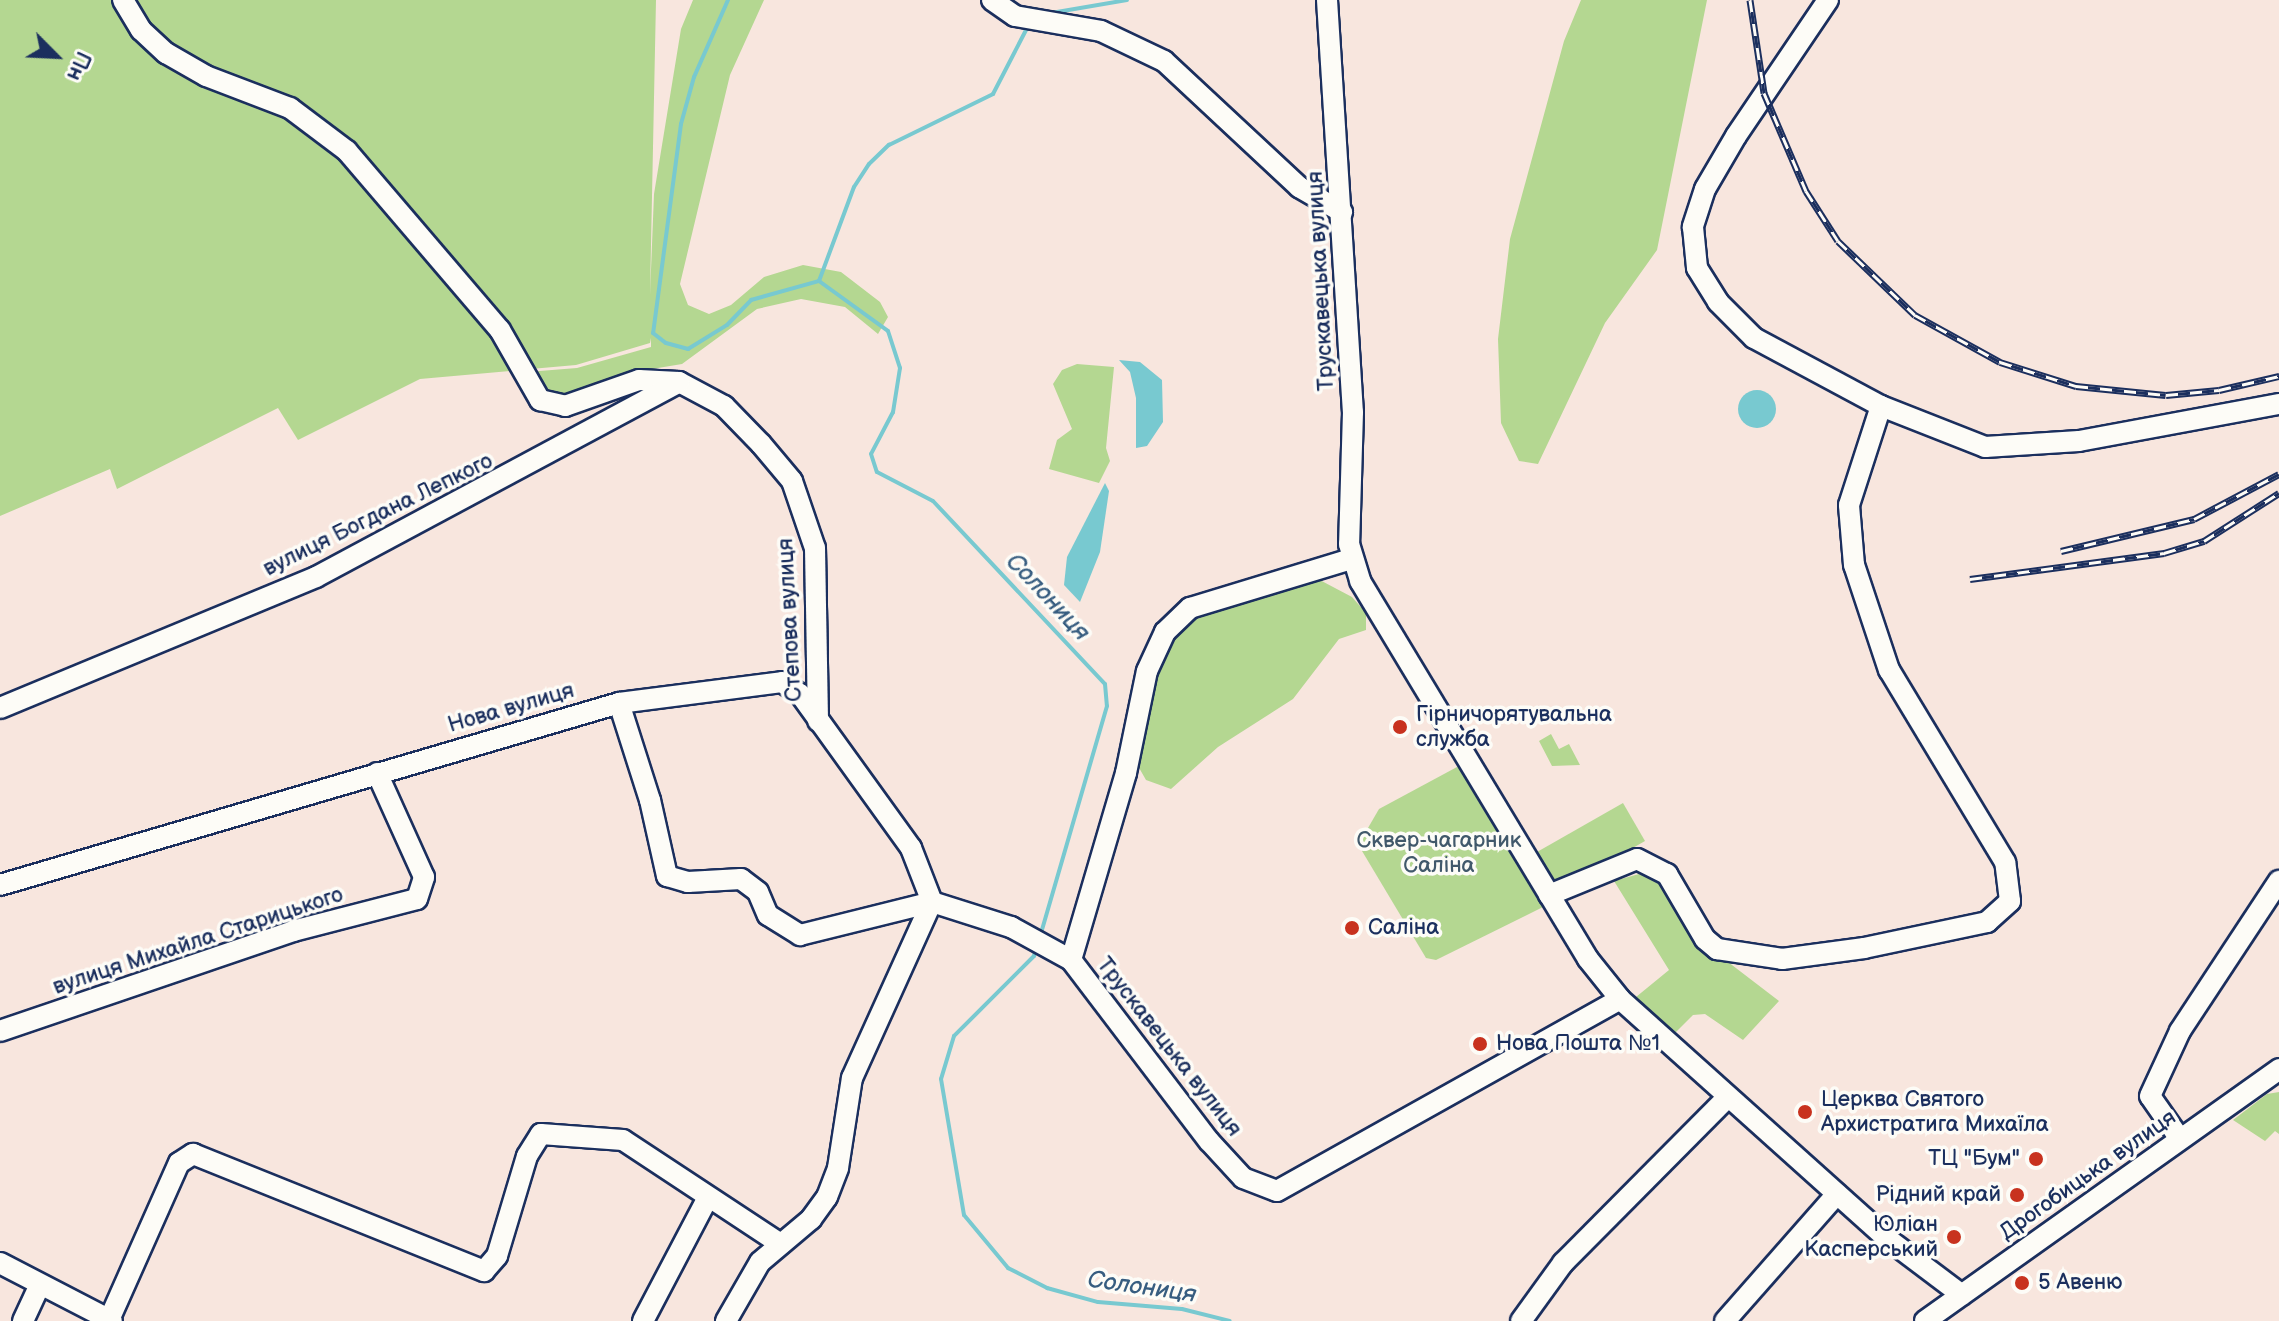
<!DOCTYPE html>
<meta charset="utf-8">
<style>
body{margin:0}
#map{position:relative;width:2279px;height:1321px;overflow:hidden;background:#f8e6de;font-family:"Balsamiq Sans",sans-serif}
div>[style]{position:absolute}
.green>*{inset:0;background:#b4d791}
.water>*{inset:0;background:#78c9d0}
.round{border-radius:50%}
.stream>*{height:4px;margin:-2px;padding:0 2px;transform-origin:2px;border-radius:2px;background:#78c9d0}
.roads{filter:drop-shadow(2px 0 #1b2f5e) drop-shadow(-2px 0 #1b2f5e) drop-shadow(0 2px #1b2f5e) drop-shadow(0 -2px #1b2f5e)}
.minor>*{height:20px;margin:-10px;padding:0 10px;transform-origin:10px;border-radius:10px;background:#fdfcf7}
.rail>*{height:7px;margin-top:-3.5px;transform-origin:0;background:repeating-linear-gradient(90deg,#fdfcf7 0 12px,#1b2f5e 0 24px);box-sizing:border-box;border-block:2px solid #1b2f5e}
.dots>*{width:22px;height:22px;translate:-50% -50%;box-sizing:border-box;border:4px solid #fdfcf7;border-radius:50%}
span{translate:-50% -50%;white-space:nowrap;text-align:center;line-height:1.15;-webkit-text-stroke:7px #fdfcf7;paint-order:stroke}
.street-label{font-size:22px;color:#1b2f5e}
.poi-label{font-size:22px;color:#1b2f5e}
.left{translate:0 -50%;text-align:left}
.right{translate:-100% -50%;text-align:right}
.park-label{font-size:22px;color:#41596b}
.water-label{font-size:24px;color:#375d80;font-style:italic}
.north{position:absolute;left:16px;top:16px;width:80px;height:80px;-webkit-text-stroke:6px #fdfcf7;paint-order:stroke;rotate:114deg;font-size:22px;font-weight:700;line-height:32px;text-align:center;color:#1b2f5e}
.north::after{content:'';display:block;margin:auto;width:28px;height:36px;background:#1b2f5e;clip-path:polygon(50% 0,100% 100%,50% 72%,0 100%)}
</style>
<div id="map">
<div class="green">
<div style="clip-path:polygon(0 0,656px 0,650px 295px,654px 194px,681px 29px,693px 0,764px 0,730px 75px,680px 284px,688px 305px,709px 314px,731px 305px,764px 277px,803px 265px,841px 272px,880px 302px,888px 317px,878px 334px,845px 307px,801px 299px,757px 309px,682px 364px,634px 372px,564px 397px,552px 397px,527px 372px,577px 368px,651px 347px,651px 338px,650px 343px,576px 365px,420px 379px,298px 440px,278px 408px,117px 489px,110px 469px,0 516px)"></div>
<div style="clip-path:polygon(1581px 0,1707px 0,1657px 250px,1605px 323px,1538px 464px,1519px 461px,1501px 423px,1498px 339px,1510px 239px,1564px 41px)"></div>
<div style="clip-path:polygon(1077px 364px,1114px 367px,1106px 448px,1110px 461px,1099px 483px,1049px 469px,1057px 440px,1072px 429px,1053px 384px,1062px 370px)"></div>
<div style="clip-path:polygon(1316px 578px,1352px 597px,1366px 613px,1366px 630px,1339px 639px,1293px 699px,1218px 747px,1171px 789px,1146px 780px,1138px 766px,1160px 665px,1175px 634px,1198px 615px)"></div>
<div style="clip-path:polygon(1551px 734px,1559px 749px,1569px 744px,1580px 765px,1552px 766px,1539px 741px)"></div>
<div style="clip-path:polygon(1457px 767px,1464px 770px,1543px 907px,1436px 960px,1426px 958px,1362px 851px,1361px 840px,1379px 809px)"></div>
<div style="clip-path:polygon(1623px 803px,1645px 841px,1559px 890px,1537px 852px)"></div>
<div style="clip-path:polygon(1639px 874px,1663px 882px,1715px 952px,1779px 1001px,1743px 1040px,1705px 1014px,1693px 1015px,1675px 1033px,1636px 997px,1669px 970px,1614px 881px)"></div>
<div style="clip-path:polygon(2279px 1092px,2279px 1134px,2275px 1131px,2265px 1141px,2233px 1120px,2267px 1094px)"></div>
</div>
<div class="water">
<div style="clip-path:polygon(1119px 360px,1140px 362px,1162px 380px,1163px 422px,1147px 446px,1136px 448px,1136px 398px,1130px 372px)"></div>
<div class="round" style="left:1738px;top:390px;width:38px;height:38px"></div>
<div style="clip-path:polygon(1105px 483px,1109px 491px,1100px 552px,1080px 602px,1064px 585px,1067px 557px)"></div>
</div>
<div class="stream">
<div style="left:728px;top:0;width:84px;rotate:113.8deg"></div>
<div style="left:694px;top:77px;width:49px;rotate:105.5deg"></div>
<div style="left:681px;top:124px;width:211px;rotate:97.6deg"></div>
<div style="left:653px;top:333px;width:16px;rotate:38deg"></div>
<div style="left:666px;top:343px;width:23px;rotate:15deg"></div>
<div style="left:688px;top:349px;width:46px;rotate:-31.6deg"></div>
<div style="left:727px;top:325px;width:35px;rotate:-46deg"></div>
<div style="left:751px;top:300px;width:71px;rotate:-15.6deg"></div>
<div style="left:819px;top:281px;width:85px;rotate:35.9deg"></div>
<div style="left:888px;top:331px;width:39px;rotate:72deg"></div>
<div style="left:900px;top:368px;width:45px;rotate:99deg"></div>
<div style="left:893px;top:412px;width:47px;rotate:117.6deg"></div>
<div style="left:871px;top:454px;width:19px;rotate:72deg"></div>
<div style="left:877px;top:472px;width:63px;rotate:27.4deg"></div>
<div style="left:933px;top:501px;width:251px;rotate:46.8deg"></div>
<div style="left:1105px;top:684px;width:22px;rotate:85deg"></div>
<div style="left:1107px;top:706px;width:240px;rotate:106.2deg"></div>
<div style="left:1051px;top:13px;width:77px;rotate:-9.7deg"></div>
<div style="left:819px;top:281px;width:100px;rotate:-69.6deg"></div>
<div style="left:854px;top:187px;width:27px;rotate:-57deg"></div>
<div style="left:869px;top:164px;width:28px;rotate:-44deg"></div>
<div style="left:889px;top:145px;width:116px;rotate:-26.1deg"></div>
<div style="left:993px;top:94px;width:74px;rotate:-62.7deg"></div>
<div style="left:1036px;top:948px;width:8px;rotate:104deg"></div>
<div style="left:1034px;top:956px;width:113px;rotate:135deg"></div>
<div style="left:954px;top:1036px;width:45px;rotate:106.8deg"></div>
<div style="left:941px;top:1079px;width:138px;rotate:80.4deg"></div>
<div style="left:964px;top:1215px;width:69px;rotate:50.3deg"></div>
<div style="left:1008px;top:1268px;width:44px;rotate:27.1deg"></div>
<div style="left:1047px;top:1288px;width:53px;rotate:15.4deg"></div>
<div style="left:1098px;top:1302px;width:84px;rotate:4.8deg"></div>
<div style="left:1182px;top:1309px;width:49px;rotate:14deg"></div>
</div>
<div class="roads">
<div class="minor">
<div style="left:123px;top:0;width:35px;rotate:59deg"></div>
<div style="left:141px;top:30px;width:34px;rotate:43deg"></div>
<div style="left:166px;top:53px;width:46px;rotate:29.9deg"></div>
<div style="left:206px;top:76px;width:90px;rotate:20.9deg"></div>
<div style="left:290px;top:108px;width:71px;rotate:37deg"></div>
<div style="left:347px;top:151px;width:235px;rotate:49.5deg"></div>
<div style="left:500px;top:330px;width:81px;rotate:60.3deg"></div>
<div style="left:540px;top:400px;width:26px;rotate:13deg"></div>
<div style="left:565px;top:406px;width:78px;rotate:-19.4deg"></div>
<div style="left:639px;top:380px;width:40px;rotate:2.9deg"></div>
<div style="left:679px;top:382px;width:51px;rotate:28.1deg"></div>
<div style="left:724px;top:406px;width:53px;rotate:45.8deg"></div>
<div style="left:761px;top:444px;width:48px;rotate:50deg"></div>
<div style="left:792px;top:481px;width:71px;rotate:71.1deg"></div>
<div style="left:815px;top:548px;width:173px;rotate:89deg"></div>
<div style="left:992px;top:0;width:28px;rotate:35deg"></div>
<div style="left:1015px;top:16px;width:87px;rotate:9.9deg"></div>
<div style="left:1101px;top:31px;width:70px;rotate:25.5deg"></div>
<div style="left:1164px;top:61px;width:185px;rotate:43deg"></div>
<div style="left:1299px;top:187px;width:50px;rotate:30.2deg"></div>
<div style="left:1327px;top:0;width:413px;rotate:86.4deg"></div>
<div style="left:1353px;top:412px;width:132px;rotate:91.7deg"></div>
<div style="left:1349px;top:544px;width:39px;rotate:73deg"></div>
<div style="left:1360px;top:581px;width:441px;rotate:58.9deg"></div>
<div style="left:1588px;top:959px;width:51px;rotate:51.3deg"></div>
<div style="left:1620px;top:999px;width:361px;rotate:41.9deg"></div>
<div style="left:1889px;top:1240px;width:91px;rotate:37deg"></div>
<div style="left:1828px;top:0;width:164px;rotate:124.1deg"></div>
<div style="left:1736px;top:136px;width:61px;rotate:120.3deg"></div>
<div style="left:1705px;top:189px;width:40px;rotate:108deg"></div>
<div style="left:1693px;top:227px;width:41px;rotate:84.4deg"></div>
<div style="left:1697px;top:268px;width:40px;rotate:58deg"></div>
<div style="left:1718px;top:302px;width:51px;rotate:45deg"></div>
<div style="left:1754px;top:338px;width:144px;rotate:28.2deg"></div>
<div style="left:1881px;top:406px;width:112px;rotate:21.5deg"></div>
<div style="left:1985px;top:447px;width:94px;rotate:-3.7deg"></div>
<div style="left:2079px;top:441px;width:203px;rotate:-10.5deg"></div>
<div style="left:619px;top:703px;width:102px;rotate:72.3deg"></div>
<div style="left:650px;top:800px;width:78px;rotate:77.4deg"></div>
<div style="left:667px;top:876px;width:22px;rotate:16deg"></div>
<div style="left:688px;top:882px;width:53px;rotate:-3.2deg"></div>
<div style="left:741px;top:879px;width:21px;rotate:37deg"></div>
<div style="left:758px;top:892px;width:25px;rotate:67deg"></div>
<div style="left:768px;top:915px;width:38px;rotate:32deg"></div>
<div style="left:800px;top:935px;width:136px;rotate:-14deg"></div>
<div style="left:0;top:708px;width:342px;rotate:-22.5deg"></div>
<div style="left:316px;top:577px;width:412px;rotate:-28.2deg"></div>
<div style="left:0;top:885px;width:645px;rotate:-16.38deg"></div>
<div style="left:619px;top:703px;width:164px;rotate:-7.3deg"></div>
<div style="left:782px;top:682px;width:22px;rotate:34deg"></div>
<div style="left:800px;top:694px;width:190px;rotate:54.2deg"></div>
<div style="left:911px;top:848px;width:58px;rotate:68.7deg"></div>
<div style="left:1549px;top:895px;width:95px;rotate:-22.2deg"></div>
<div style="left:1637px;top:859px;width:34px;rotate:27deg"></div>
<div style="left:1667px;top:874px;width:75px;rotate:59.7deg"></div>
<div style="left:1705px;top:939px;width:16px;rotate:40deg"></div>
<div style="left:1717px;top:949px;width:66px;rotate:8.7deg"></div>
<div style="left:1782px;top:959px;width:83px;rotate:-7.6deg"></div>
<div style="left:1864px;top:948px;width:126px;rotate:-11.9deg"></div>
<div style="left:1987px;top:922px;width:31px;rotate:-42deg"></div>
<div style="left:2010px;top:901px;width:39px;rotate:-97deg"></div>
<div style="left:2005px;top:862px;width:224px;rotate:-121.1deg"></div>
<div style="left:1889px;top:670px;width:111px;rotate:-108.4deg"></div>
<div style="left:1854px;top:565px;width:60px;rotate:-94.8deg"></div>
<div style="left:1849px;top:505px;width:104px;rotate:-72.1deg"></div>
<div style="left:932px;top:902px;width:83px;rotate:17.6deg"></div>
<div style="left:1011px;top:927px;width:68px;rotate:28.8deg"></div>
<div style="left:1071px;top:960px;width:228px;rotate:52.7deg"></div>
<div style="left:1209px;top:1141px;width:50px;rotate:47.4deg"></div>
<div style="left:1243px;top:1178px;width:36px;rotate:21deg"></div>
<div style="left:1277px;top:1191px;width:393px;rotate:-29.2deg"></div>
<div style="left:1071px;top:960px;width:195px;rotate:-73.6deg"></div>
<div style="left:1126px;top:773px;width:104px;rotate:-78.4deg"></div>
<div style="left:1147px;top:671px;width:43px;rotate:-65.2deg"></div>
<div style="left:1165px;top:632px;width:35px;rotate:-44deg"></div>
<div style="left:1190px;top:608px;width:168px;rotate:-16.9deg"></div>
<div style="left:0;top:1031px;width:310px;rotate:-18.8deg"></div>
<div style="left:293px;top:931px;width:128px;rotate:-14.5deg"></div>
<div style="left:417px;top:899px;width:23px;rotate:-72deg"></div>
<div style="left:424px;top:877px;width:114px;rotate:-114.3deg"></div>
<div style="left:2180px;top:1139px;width:52px;rotate:-124.9deg"></div>
<div style="left:2150px;top:1096px;width:72px;rotate:-65.2deg"></div>
<div style="left:2180px;top:1031px;width:180px;rotate:-56.6deg"></div>
<div style="left:0;top:1263px;width:126px;rotate:27.4deg"></div>
<div style="left:109px;top:1320px;width:172px;rotate:-66deg"></div>
<div style="left:179px;top:1163px;width:17px;rotate:-33deg"></div>
<div style="left:193px;top:1154px;width:314px;rotate:21.9deg"></div>
<div style="left:484px;top:1271px;width:20px;rotate:-49deg"></div>
<div style="left:497px;top:1256px;width:104px;rotate:-73.3deg"></div>
<div style="left:527px;top:1156px;width:26px;rotate:-58deg"></div>
<div style="left:541px;top:1134px;width:82px;rotate:4.2deg"></div>
<div style="left:623px;top:1140px;width:189px;rotate:33.4deg"></div>
<div style="left:23px;top:1321px;width:38px;rotate:-65deg"></div>
<div style="left:643px;top:1321px;width:138px;rotate:-62.3deg"></div>
<div style="left:726px;top:1321px;width:68px;rotate:-60deg"></div>
<div style="left:760px;top:1262px;width:67px;rotate:-40.1deg"></div>
<div style="left:811px;top:1219px;width:27px;rotate:-54deg"></div>
<div style="left:827px;top:1197px;width:31px;rotate:-69deg"></div>
<div style="left:838px;top:1168px;width:91px;rotate:-81.2deg"></div>
<div style="left:852px;top:1078px;width:193px;rotate:-65.6deg"></div>
<div style="left:1521px;top:1321px;width:72px;rotate:-54.1deg"></div>
<div style="left:1563px;top:1263px;width:234px;rotate:-45.2deg"></div>
<div style="left:1725px;top:1321px;width:169px;rotate:-48.6deg"></div>
<div style="left:1925px;top:1321px;width:435px;rotate:-35.4deg"></div>
</div>
</div>
<div class="rail">
<div style="left:1750px;top:0;width:94px;rotate:81.4deg"></div>
<div style="left:1764px;top:93px;width:107px;rotate:66.8deg"></div>
<div style="left:1806px;top:191px;width:59px;rotate:57.4deg"></div>
<div style="left:1838px;top:241px;width:107px;rotate:43.9deg"></div>
<div style="left:1915px;top:315px;width:97px;rotate:28.9deg"></div>
<div style="left:2000px;top:362px;width:80px;rotate:17.5deg"></div>
<div style="left:2076px;top:386px;width:90px;rotate:5.7deg"></div>
<div style="left:2166px;top:395px;width:53px;rotate:-5.4deg"></div>
<div style="left:2219px;top:390px;width:62px;rotate:-13.1deg"></div>
<div style="left:2061px;top:551px;width:137px;rotate:-13.5deg"></div>
<div style="left:2194px;top:519px;width:96px;rotate:-27.9deg"></div>
<div style="left:1970px;top:579px;width:196px;rotate:-7.6deg"></div>
<div style="left:2164px;top:553px;width:42px;rotate:-16.7deg"></div>
<div style="left:2204px;top:541px;width:89px;rotate:-32.6deg"></div>
</div>
<div class="dots">
<div style="left:1400px;top:727px;background:#c8321e"></div>
<div style="left:1352px;top:928px;background:#c8321e"></div>
<div style="left:1480px;top:1044px;background:#c8321e"></div>
<div style="left:1805px;top:1112px;background:#c8321e"></div>
<div style="left:2036px;top:1159px;background:#c8321e"></div>
<div style="left:2017px;top:1195px;background:#c8321e"></div>
<div style="left:1954px;top:1237px;background:#c8321e"></div>
<div style="left:2022px;top:1283px;background:#c8321e"></div>
</div>
<div class="street-label">
<span style="left:1321px;top:281px;rotate:-93deg">Трускавецька вулиця</span>
<span style="left:378px;top:515px;rotate:-26deg">вулиця Богдана Лепкого</span>
<span style="left:790px;top:620px;rotate:-93deg">Степова вулиця</span>
<span style="left:511px;top:708px;rotate:-16deg">Нова вулиця</span>
<span style="left:198px;top:941px;rotate:-18deg">вулиця Михайла Старицького</span>
<span style="left:1169px;top:1047px;rotate:52deg">Трускавецька вулиця</span>
<span style="left:2088px;top:1175px;rotate:-35deg">Дрогобицька вулиця</span>
</div>
<div class="poi-label">
<span class="left" style="left:1416px;top:727px">Гірничорятувальна<br>служба</span>
<span class="left" style="left:1368px;top:928px">Саліна</span>
<span class="left" style="left:1496px;top:1044px">Нова Пошта №1</span>
<span class="left" style="left:1821px;top:1112px">Церква Святого<br>Архистратига Михаїла</span>
<span class="right" style="left:2020px;top:1159px">ТЦ "Бум"</span>
<span class="right" style="left:2001px;top:1195px">Рідний край</span>
<span class="right" style="left:1938px;top:1237px">Юліан<br>Касперський</span>
<span class="left" style="left:2038px;top:1283px">5 Авеню</span>
</div>
<div class="park-label">
<span style="left:1439px;top:853px">Сквер-чагарник<br>Саліна</span>
</div>
<div class="water-label">
<span style="left:1048px;top:597px;rotate:47deg">Солониця</span>
<span style="left:1142px;top:1287px;rotate:8deg">Солониця</span>
</div>
<div class="north">Пн</div>
</div>
